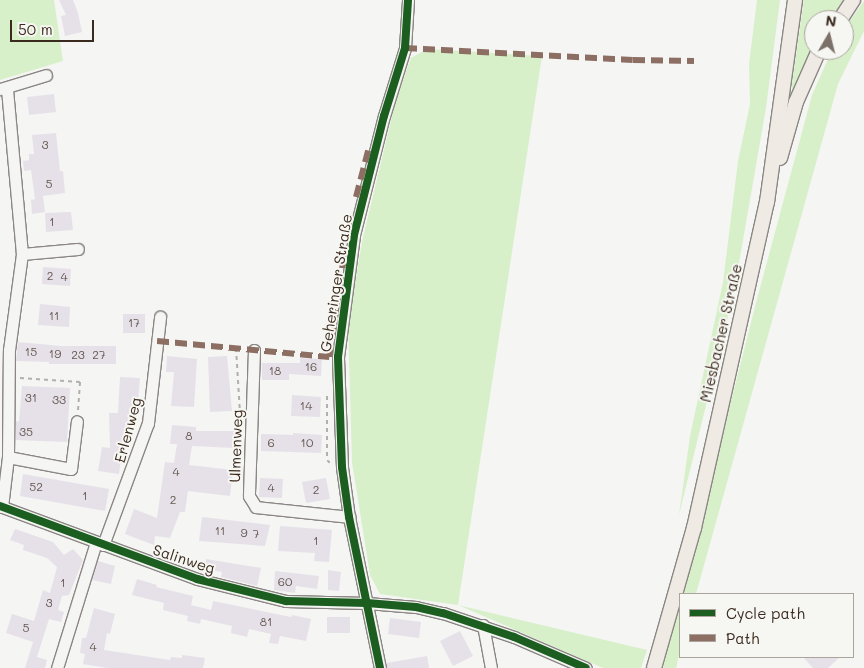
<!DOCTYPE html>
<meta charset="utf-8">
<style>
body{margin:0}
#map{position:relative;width:864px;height:668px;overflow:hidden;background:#f5f5f3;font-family:Mali,sans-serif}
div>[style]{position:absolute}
.green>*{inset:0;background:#d8f0ca}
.building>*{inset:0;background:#e6e1e9}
.path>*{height:2px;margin-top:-1px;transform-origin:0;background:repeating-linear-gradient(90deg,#b2b0ae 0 4px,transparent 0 8px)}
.roads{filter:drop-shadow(1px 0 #8a8683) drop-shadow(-1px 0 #8a8683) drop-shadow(0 1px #8a8683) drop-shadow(0 -1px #8a8683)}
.minor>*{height:11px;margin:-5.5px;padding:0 5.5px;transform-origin:5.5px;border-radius:5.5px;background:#f5f5f3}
.major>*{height:14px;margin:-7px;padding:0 7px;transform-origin:7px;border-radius:7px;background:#efebe4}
.quiet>*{height:6px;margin-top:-3px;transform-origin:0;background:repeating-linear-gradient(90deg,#8d6e63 0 12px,transparent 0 18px)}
.cycleway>*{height:8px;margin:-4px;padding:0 4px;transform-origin:4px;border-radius:4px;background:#1b5e20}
span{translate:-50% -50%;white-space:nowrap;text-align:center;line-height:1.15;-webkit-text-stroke:4px #f6f6f2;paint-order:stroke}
.number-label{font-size:12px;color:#665851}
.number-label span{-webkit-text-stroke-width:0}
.street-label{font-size:15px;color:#3b2a1e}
.legend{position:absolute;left:679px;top:593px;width:175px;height:65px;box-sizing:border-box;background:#f6f6f2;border:1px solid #aba49d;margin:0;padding:6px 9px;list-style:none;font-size:15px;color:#3b2a1e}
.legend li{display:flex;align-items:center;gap:10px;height:25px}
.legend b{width:25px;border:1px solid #aba49d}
.north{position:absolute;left:804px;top:10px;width:50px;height:50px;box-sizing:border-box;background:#f6f6f2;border:1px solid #aba49d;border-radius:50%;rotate:8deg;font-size:14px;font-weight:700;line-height:20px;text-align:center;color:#3b2a1e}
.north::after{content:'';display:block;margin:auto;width:18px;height:22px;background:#7c7169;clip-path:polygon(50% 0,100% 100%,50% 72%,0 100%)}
.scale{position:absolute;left:10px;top:20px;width:84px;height:22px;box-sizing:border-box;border:2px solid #3b2a1e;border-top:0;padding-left:6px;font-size:15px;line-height:18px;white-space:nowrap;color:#3b2a1e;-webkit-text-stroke:4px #f6f6f2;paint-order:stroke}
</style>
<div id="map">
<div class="green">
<div style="clip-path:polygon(0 0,54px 0,63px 61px,0 80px)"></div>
<div style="clip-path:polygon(757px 0,780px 0,766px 108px,734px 292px,679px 515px,690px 436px,723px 282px,738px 161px,750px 104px,749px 64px)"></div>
<div style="clip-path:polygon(804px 0,843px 0,831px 20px,814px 20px,814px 47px,792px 92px,792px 83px)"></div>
<div style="clip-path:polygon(864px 1px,864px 31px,838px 84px,696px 594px,682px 594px,757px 299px,812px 95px,832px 50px,844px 50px,844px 29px)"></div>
<div style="clip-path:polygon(427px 49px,542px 56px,458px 605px,647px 650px,641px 668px,603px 668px,458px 605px,380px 594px,370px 575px,352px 462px,348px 323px,363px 237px,397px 96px,411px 58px)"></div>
<div style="clip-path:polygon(680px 601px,680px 652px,676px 668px,663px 668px)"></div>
</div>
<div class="building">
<div style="clip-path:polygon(59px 0,73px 0,78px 13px,82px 32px,65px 36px,61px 16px,66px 15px)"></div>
<div style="clip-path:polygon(54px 94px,56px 112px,29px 115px,27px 97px)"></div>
<div style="clip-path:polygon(56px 133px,60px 171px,63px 171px,65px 193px,43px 196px,45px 212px,32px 214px,31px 200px,35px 199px,31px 170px,24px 171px,23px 161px,29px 160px,29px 154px,34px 154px,32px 135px)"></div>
<div style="clip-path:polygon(71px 212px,73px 230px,46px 232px,45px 213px)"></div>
<div style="clip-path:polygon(43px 267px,71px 269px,70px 286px,42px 284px)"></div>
<div style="clip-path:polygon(40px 304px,70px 307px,69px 327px,38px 325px)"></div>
<div style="clip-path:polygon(123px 314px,145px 314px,145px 333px,123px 333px)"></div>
<div style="clip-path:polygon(18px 342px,61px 346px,116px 346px,116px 364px,49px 364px,49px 362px,16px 361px)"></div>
<div style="clip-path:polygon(167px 356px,197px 359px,194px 407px,171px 406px,174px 372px,166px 372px)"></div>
<div style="clip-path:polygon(227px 356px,232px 411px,210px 412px,208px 357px)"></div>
<div style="clip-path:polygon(300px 358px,322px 359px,321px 376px,289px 374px,289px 380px,262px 380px,262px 363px,300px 363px)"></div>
<div style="clip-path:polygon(120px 377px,140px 378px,138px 403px,132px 403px,132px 437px,124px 437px,119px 474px,98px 471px,102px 447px,110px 448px,109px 413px,118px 413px)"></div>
<div style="clip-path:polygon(22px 386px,70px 388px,67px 442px,16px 440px,16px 421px,19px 422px)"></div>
<div style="clip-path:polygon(292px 395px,321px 397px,320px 417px,291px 416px)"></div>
<div style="clip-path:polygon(172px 425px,196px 427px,196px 431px,234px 431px,234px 448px,192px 446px,189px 465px,233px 470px,230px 496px,188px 491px,185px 512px,180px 512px,170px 538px,155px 536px,154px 545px,125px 534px,134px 509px,157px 518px,165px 462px,174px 463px,177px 444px,170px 444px)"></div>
<div style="clip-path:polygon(293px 433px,322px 435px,321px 453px,261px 451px,261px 434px,293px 435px)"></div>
<div style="clip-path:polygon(23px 474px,109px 489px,105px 511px,20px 496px)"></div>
<div style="clip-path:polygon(260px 478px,283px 479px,282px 498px,259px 497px)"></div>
<div style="clip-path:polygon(326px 478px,330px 499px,306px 503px,302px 482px)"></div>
<div style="clip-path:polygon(202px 517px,270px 525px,265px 546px,199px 541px)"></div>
<div style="clip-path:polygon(280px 526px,332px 530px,329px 562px,314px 561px,315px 553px,278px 551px)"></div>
<div style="clip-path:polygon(15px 529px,53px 542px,64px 555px,73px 549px,83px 560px,69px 595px,62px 596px,58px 610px,64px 612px,61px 622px,49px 619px,37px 657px,47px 660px,45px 668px,25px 668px,33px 642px,6px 633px,12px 614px,34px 621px,43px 590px,50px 593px,57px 567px,47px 558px,23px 550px,24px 545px,10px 540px)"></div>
<div style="clip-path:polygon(206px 559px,261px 568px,257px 586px,221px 577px,222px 572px,205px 569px)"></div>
<div style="clip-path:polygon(98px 561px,115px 566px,111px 584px,92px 580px)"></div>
<div style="clip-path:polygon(328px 570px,341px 572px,339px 591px,328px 590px)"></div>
<div style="clip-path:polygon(275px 571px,319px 576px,317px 589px,296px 586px,295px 593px,274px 590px)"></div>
<div style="clip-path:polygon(137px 579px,157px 585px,156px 587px,193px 596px,191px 605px,211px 610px,213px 601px,291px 617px,292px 615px,311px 619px,306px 641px,280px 636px,278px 644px,269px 643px,271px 634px,249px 629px,247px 637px,231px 633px,232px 626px,201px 619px,200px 624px,187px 621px,188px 616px,163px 610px,164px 603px,132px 595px)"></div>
<div style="clip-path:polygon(94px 608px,115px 614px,110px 634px,107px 633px,104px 650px,170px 660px,171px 657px,182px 658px,182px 655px,205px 658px,203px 668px,107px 668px,83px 664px,85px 654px,80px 653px,82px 638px,86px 638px)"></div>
<div style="clip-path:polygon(327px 617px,350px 617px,350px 633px,327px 633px)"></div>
<div style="clip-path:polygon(390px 618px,421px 622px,419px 638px,388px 634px)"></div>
<div style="clip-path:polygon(460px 631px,473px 656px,453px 666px,440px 641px)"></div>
<div style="clip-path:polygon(427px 656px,429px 668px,387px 668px,387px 663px)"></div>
<div style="clip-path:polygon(803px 657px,840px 657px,828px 668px,813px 668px)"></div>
</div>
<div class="path">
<div style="left:236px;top:348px;width:65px;rotate:86.5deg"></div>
<div style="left:20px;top:378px;width:60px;rotate:3.8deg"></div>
<div style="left:80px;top:382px;width:29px;rotate:94deg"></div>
<div style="left:327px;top:396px;width:64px;rotate:90deg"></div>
<div style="left:327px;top:460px;width:6px;rotate:45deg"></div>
</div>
<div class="roads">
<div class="minor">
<div style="left:0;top:89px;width:48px;rotate:-16.9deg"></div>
<div style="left:22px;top:254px;width:56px;rotate:-5.1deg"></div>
<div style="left:254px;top:350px;width:146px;rotate:92deg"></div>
<div style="left:249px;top:496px;width:13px;rotate:58deg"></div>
<div style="left:256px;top:507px;width:94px;rotate:6.1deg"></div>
<div style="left:8px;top:457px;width:64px;rotate:10.8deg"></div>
<div style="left:71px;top:469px;width:48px;rotate:-82.9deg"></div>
<div style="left:0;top:506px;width:210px;rotate:20.3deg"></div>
<div style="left:197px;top:579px;width:92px;rotate:13.9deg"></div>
<div style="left:286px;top:601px;width:81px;rotate:1.4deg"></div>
<div style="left:367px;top:603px;width:49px;rotate:4.7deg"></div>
<div style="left:416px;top:607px;width:28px;rotate:13deg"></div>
<div style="left:443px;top:613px;width:75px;rotate:18.7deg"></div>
<div style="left:514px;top:637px;width:78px;rotate:23.3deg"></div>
<div style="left:2px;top:507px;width:50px;rotate:-83.2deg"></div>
<div style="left:8px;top:457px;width:107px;rotate:-89.5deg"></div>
<div style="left:9px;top:350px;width:97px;rotate:-82.3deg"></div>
<div style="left:22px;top:254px;width:167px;rotate:-95.2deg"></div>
<div style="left:103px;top:545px;width:130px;rotate:-69.8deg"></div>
<div style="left:148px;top:423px;width:107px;rotate:-83.5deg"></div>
<div style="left:483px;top:625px;width:44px;rotate:79.5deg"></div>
<div style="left:57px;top:668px;width:132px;rotate:-72.8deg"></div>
<div style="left:380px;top:668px;width:154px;rotate:-101.6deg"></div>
<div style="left:349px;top:517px;width:50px;rotate:-98deg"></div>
<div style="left:342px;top:467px;width:110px;rotate:-92.1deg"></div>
<div style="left:338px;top:357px;width:123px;rotate:-82.5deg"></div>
<div style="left:354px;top:235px;width:123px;rotate:-75.9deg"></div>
<div style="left:384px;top:116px;width:71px;rotate:-72.8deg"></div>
<div style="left:405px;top:48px;width:48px;rotate:-86.4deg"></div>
</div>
<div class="major">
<div style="left:840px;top:20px;width:24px;rotate:-57deg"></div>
<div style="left:780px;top:158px;width:58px;rotate:-74.1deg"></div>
<div style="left:796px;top:102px;width:57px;rotate:-66.1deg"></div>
<div style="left:654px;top:668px;width:146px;rotate:-74.1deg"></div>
<div style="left:694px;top:528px;width:334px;rotate:-77.4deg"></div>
<div style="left:767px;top:202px;width:204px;rotate:-82.1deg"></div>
</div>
</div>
<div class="quiet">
<div style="left:405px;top:48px;width:228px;rotate:3deg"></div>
<div style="left:633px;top:60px;width:61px;rotate:0.9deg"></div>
<div style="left:356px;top:197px;width:48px;rotate:-75.4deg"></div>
<div style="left:157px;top:341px;width:173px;rotate:5.3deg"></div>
<div style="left:329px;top:357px;width:95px;rotate:-81.5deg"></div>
</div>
<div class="cycleway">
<div style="left:0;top:506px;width:210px;rotate:20.3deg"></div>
<div style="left:197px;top:579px;width:92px;rotate:13.9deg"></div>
<div style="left:286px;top:601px;width:81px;rotate:1.4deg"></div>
<div style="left:367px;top:603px;width:49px;rotate:4.7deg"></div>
<div style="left:416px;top:607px;width:28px;rotate:13deg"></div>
<div style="left:443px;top:613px;width:75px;rotate:18.7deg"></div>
<div style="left:514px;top:637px;width:78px;rotate:23.3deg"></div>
<div style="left:380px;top:668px;width:154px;rotate:-101.6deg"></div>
<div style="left:349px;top:517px;width:50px;rotate:-98deg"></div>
<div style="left:342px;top:467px;width:110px;rotate:-92.1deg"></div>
<div style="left:338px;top:357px;width:123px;rotate:-82.5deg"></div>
<div style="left:354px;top:235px;width:123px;rotate:-75.9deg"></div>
<div style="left:384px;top:116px;width:71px;rotate:-72.8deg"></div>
<div style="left:405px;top:48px;width:48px;rotate:-86.4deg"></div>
</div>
<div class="number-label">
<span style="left:45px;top:145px">3</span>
<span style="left:49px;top:184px">5</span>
<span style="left:52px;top:222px">1</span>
<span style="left:50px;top:276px">2</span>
<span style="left:64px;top:277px">4</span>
<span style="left:54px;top:316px">11</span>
<span style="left:134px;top:323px">17</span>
<span style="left:31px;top:352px">15</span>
<span style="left:55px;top:354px">19</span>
<span style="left:78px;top:355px">23</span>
<span style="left:99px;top:355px">27</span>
<span style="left:311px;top:367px">16</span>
<span style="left:275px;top:371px">18</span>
<span style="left:31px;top:398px">31</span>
<span style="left:59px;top:400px">33</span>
<span style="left:306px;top:406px">14</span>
<span style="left:26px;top:432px">35</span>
<span style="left:189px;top:436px">8</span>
<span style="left:271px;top:443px">6</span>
<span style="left:307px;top:443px">10</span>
<span style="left:176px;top:472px">4</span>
<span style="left:36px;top:487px">52</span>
<span style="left:271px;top:488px">4</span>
<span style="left:316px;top:490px">2</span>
<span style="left:85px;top:496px">1</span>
<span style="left:173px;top:500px">2</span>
<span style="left:220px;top:531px">11</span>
<span style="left:244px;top:533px">9</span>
<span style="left:256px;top:534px">7</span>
<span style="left:316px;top:541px">1</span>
<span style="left:285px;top:582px">60</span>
<span style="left:63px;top:583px">1</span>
<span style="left:49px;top:603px">3</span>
<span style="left:266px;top:622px">81</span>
<span style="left:26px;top:628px">5</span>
<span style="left:93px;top:647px">4</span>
</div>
<div class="street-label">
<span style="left:336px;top:283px;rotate:-81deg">Geheringer Straße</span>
<span style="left:721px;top:333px;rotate:-77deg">Miesbacher Straße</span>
<span style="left:128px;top:430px;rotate:-75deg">Erlenweg</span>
<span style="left:236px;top:446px;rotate:-88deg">Ulmenweg</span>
<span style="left:184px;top:559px;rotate:18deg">Salinweg</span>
</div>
<ul class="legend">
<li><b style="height:6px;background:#1b5e20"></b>Cycle path</li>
<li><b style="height:6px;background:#8d6e63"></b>Path</li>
</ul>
<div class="north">N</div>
<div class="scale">50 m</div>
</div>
